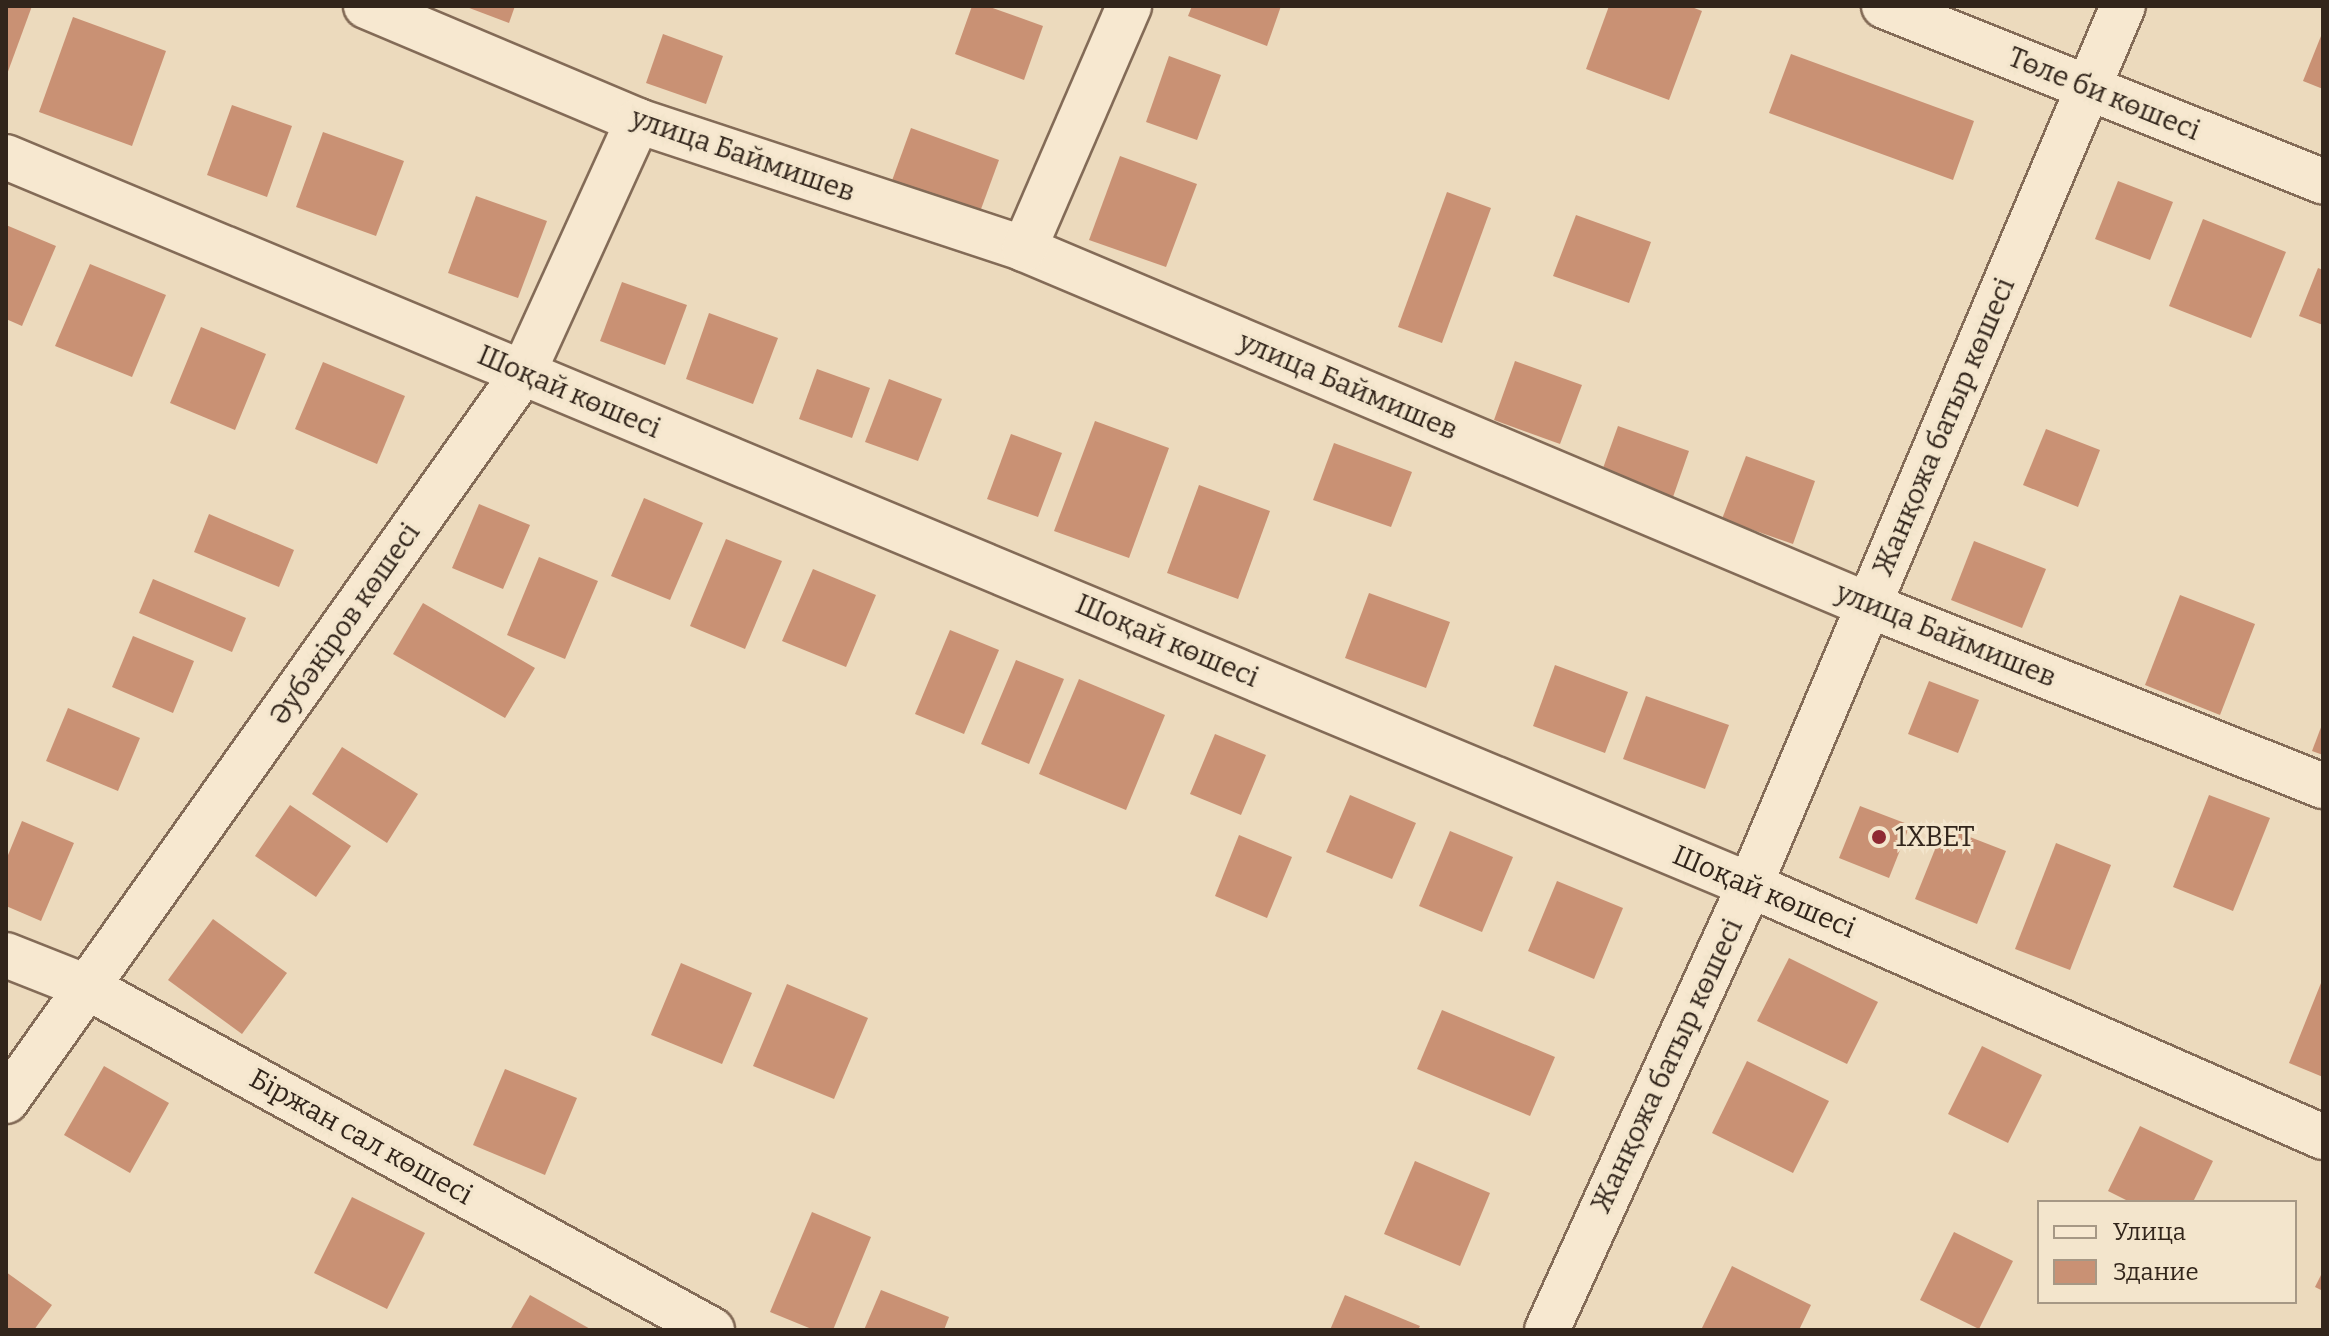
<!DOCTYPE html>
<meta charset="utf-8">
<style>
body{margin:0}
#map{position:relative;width:2329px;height:1336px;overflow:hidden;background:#ecdabd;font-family:Bitter,serif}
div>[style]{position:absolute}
.building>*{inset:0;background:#c99174}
.roads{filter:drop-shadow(2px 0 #836b57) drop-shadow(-2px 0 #836b57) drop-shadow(0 2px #836b57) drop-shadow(0 -2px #836b57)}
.minor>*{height:44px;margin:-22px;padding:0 22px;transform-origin:22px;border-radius:22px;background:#f7e8d0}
.dots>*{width:22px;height:22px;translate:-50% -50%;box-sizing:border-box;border:4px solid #f3e5cc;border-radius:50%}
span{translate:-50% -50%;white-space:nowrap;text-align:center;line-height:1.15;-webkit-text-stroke:6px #f3e5cc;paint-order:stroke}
.street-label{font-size:28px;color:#32251b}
.poi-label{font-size:28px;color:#32251b}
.left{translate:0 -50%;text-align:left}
.frame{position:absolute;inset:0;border:8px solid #32251b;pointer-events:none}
.legend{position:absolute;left:2037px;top:1200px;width:260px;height:104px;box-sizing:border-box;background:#f3e5cc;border:2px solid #a69885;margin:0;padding:10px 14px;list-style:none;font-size:24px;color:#32251b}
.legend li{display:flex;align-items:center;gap:16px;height:40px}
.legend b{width:40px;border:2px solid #a69885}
</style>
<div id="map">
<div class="building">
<div style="clip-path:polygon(6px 6px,32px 6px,6px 77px)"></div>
<div style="clip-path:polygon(464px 6px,515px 6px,509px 23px)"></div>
<div style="clip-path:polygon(972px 6px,987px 6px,1043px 26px,1024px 80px,955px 54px)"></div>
<div style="clip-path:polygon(1192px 6px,1281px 6px,1267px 46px,1188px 16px)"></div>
<div style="clip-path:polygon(1609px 6px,1689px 6px,1702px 11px,1669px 100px,1586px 69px)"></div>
<div style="clip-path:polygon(73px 17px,166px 51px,132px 146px,39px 112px)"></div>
<div style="clip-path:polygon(2323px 31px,2323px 89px,2303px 81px)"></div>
<div style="clip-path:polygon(663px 34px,723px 56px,706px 104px,646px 83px)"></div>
<div style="clip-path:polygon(1791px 54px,1974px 121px,1953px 180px,1769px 113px)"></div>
<div style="clip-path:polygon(1169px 56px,1221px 75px,1197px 140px,1146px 122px)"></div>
<div style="clip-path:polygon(232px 105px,292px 126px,267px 197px,207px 175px)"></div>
<div style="clip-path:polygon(911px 128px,999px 160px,977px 220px,889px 189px)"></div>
<div style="clip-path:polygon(323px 132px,404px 161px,376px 236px,296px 207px)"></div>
<div style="clip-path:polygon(1120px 156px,1197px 184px,1166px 267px,1089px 240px)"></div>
<div style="clip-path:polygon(2118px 181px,2173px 202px,2150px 260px,2095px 239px)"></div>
<div style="clip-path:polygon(1447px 192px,1491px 208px,1442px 343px,1398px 327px)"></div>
<div style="clip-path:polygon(476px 196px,547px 221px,518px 298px,448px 273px)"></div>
<div style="clip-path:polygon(1576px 215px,1651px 242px,1629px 303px,1553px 276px)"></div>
<div style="clip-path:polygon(2203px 219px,2286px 252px,2251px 338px,2169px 306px)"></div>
<div style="clip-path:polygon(6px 225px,56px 246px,22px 326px,6px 319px)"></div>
<div style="clip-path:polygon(90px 264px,166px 295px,132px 377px,55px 346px)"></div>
<div style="clip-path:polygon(2318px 268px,2323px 270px,2323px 325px,2299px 316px)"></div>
<div style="clip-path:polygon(622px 282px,687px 305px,665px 365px,600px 341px)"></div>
<div style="clip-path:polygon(709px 313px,778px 338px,753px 404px,686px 379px)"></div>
<div style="clip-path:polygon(201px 327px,266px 354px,235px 430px,170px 403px)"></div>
<div style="clip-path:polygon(1515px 361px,1582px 385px,1560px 444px,1494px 420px)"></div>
<div style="clip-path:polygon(323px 362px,405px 396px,377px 464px,295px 429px)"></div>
<div style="clip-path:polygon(817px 369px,870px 388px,852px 438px,799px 419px)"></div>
<div style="clip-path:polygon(889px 379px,942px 399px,918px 461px,865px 442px)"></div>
<div style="clip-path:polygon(1095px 421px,1169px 448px,1129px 558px,1054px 531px)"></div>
<div style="clip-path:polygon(1618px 426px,1689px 451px,1673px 497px,1602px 471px)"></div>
<div style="clip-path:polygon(2046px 429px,2100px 450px,2078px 507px,2023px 485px)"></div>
<div style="clip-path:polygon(1011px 434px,1062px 453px,1038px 517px,987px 499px)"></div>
<div style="clip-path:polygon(1334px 443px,1412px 472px,1391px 527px,1313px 500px)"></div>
<div style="clip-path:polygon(1746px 456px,1815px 481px,1793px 544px,1722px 519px)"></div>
<div style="clip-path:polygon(1199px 485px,1270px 511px,1238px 599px,1167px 573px)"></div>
<div style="clip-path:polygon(644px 498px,703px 523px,670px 600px,611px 576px)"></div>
<div style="clip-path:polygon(479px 504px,530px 525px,503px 589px,452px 568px)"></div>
<div style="clip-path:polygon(209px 514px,294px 550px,279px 587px,194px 552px)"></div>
<div style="clip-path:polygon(726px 539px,782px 561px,745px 649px,690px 626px)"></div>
<div style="clip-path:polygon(1974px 541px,2046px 569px,2022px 628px,1951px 600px)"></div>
<div style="clip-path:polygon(539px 557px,598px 581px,565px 659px,507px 635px)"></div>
<div style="clip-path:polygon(813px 569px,876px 595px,846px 667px,782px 641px)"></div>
<div style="clip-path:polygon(153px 579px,246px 618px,232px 652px,139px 613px)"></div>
<div style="clip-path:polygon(1369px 593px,1450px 622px,1426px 688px,1345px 658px)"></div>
<div style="clip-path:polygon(2180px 595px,2255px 624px,2220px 715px,2145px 685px)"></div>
<div style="clip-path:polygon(423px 603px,535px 668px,505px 718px,393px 654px)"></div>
<div style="clip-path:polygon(950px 630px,999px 650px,964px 734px,915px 714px)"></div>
<div style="clip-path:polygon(133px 636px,194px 661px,173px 713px,112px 687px)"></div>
<div style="clip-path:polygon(1016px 660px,1064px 679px,1029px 764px,981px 744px)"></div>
<div style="clip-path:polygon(1555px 665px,1628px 692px,1605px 753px,1533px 726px)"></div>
<div style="clip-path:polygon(1079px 679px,1165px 715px,1126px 810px,1039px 774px)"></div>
<div style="clip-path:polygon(1929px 681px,1979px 700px,1958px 753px,1908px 734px)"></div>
<div style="clip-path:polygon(1646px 696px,1729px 725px,1705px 789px,1623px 759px)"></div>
<div style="clip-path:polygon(68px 708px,140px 738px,118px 791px,46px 761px)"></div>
<div style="clip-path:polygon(2323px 722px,2323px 755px,2312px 751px)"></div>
<div style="clip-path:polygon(1215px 734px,1266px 755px,1241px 815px,1190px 794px)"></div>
<div style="clip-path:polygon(342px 747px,418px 794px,387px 843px,312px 794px)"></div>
<div style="clip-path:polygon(1350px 795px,1416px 823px,1392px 879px,1326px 852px)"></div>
<div style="clip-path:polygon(2209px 795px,2270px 818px,2233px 911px,2173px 887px)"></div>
<div style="clip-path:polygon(290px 805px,351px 846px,316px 897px,255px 856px)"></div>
<div style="clip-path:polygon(1860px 806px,1910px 825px,1889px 878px,1839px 858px)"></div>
<div style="clip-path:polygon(22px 821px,74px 843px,41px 921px,6px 906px,6px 860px)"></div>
<div style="clip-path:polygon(1944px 827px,2006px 851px,1977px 924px,1915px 899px)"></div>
<div style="clip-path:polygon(1450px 831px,1513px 857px,1482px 932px,1419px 906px)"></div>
<div style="clip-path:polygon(1239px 835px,1292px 857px,1267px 918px,1215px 896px)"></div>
<div style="clip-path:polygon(2056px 843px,2111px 865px,2070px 970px,2015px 949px)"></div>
<div style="clip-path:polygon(1557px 881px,1623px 908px,1594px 979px,1528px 951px)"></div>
<div style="clip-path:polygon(213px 919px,287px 973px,242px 1034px,168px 980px)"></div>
<div style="clip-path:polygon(1789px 958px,1878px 1002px,1847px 1064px,1757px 1021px)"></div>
<div style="clip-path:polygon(681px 963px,752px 993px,722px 1064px,651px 1035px)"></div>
<div style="clip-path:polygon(2323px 978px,2323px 1077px,2289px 1063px)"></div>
<div style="clip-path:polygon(787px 984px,868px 1018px,834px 1099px,753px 1066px)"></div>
<div style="clip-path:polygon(1442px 1010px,1555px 1057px,1530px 1116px,1417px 1069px)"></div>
<div style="clip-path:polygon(1982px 1046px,2042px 1075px,2008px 1143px,1948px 1114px)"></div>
<div style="clip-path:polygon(1747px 1061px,1829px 1101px,1793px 1173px,1712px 1133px)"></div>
<div style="clip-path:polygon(104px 1066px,169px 1103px,130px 1173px,64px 1135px)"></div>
<div style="clip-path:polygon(505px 1069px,577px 1098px,545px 1175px,473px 1145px)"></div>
<div style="clip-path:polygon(2140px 1126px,2213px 1161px,2193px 1202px,2130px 1202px,2108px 1191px)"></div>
<div style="clip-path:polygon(1415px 1161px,1490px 1193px,1460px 1266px,1384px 1234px)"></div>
<div style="clip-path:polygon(352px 1197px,425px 1233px,387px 1309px,314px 1273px)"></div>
<div style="clip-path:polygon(812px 1212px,871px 1237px,833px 1330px,814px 1330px,770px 1312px)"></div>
<div style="clip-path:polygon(1954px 1232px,2013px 1261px,1979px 1329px,1920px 1300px)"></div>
<div style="clip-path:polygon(1732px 1266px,1811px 1305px,1799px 1330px,1701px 1330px)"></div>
<div style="clip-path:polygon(2323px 1271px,2323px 1291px,2315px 1287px)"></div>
<div style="clip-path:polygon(6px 1272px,52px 1305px,34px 1330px,6px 1330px)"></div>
<div style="clip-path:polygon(881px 1290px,949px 1317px,944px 1330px,864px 1330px)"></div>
<div style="clip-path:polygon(530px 1295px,592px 1330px,510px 1330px)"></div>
<div style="clip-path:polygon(1345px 1295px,1420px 1326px,1418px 1330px,1330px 1330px)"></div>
</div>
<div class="roads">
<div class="minor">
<div style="left:366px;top:6px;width:295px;rotate:22.9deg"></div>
<div style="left:638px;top:121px;width:407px;rotate:18.3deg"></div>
<div style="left:1024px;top:249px;width:916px;rotate:22.87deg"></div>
<div style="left:1868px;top:605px;width:490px;rotate:21.7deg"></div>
<div style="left:1884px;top:6px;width:473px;rotate:21.8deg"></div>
<div style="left:6px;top:157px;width:1890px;rotate:22.66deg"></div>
<div style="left:1750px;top:885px;width:626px;rotate:23.74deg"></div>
<div style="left:1024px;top:249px;width:265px;rotate:-66.6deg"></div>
<div style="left:6px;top:955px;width:87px;rotate:21.6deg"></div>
<div style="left:87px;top:987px;width:713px;rotate:28.76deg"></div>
<div style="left:6px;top:1101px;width:893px;rotate:-54.62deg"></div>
<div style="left:523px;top:373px;width:277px;rotate:-65.5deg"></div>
<div style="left:1547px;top:1330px;width:489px;rotate:-65.5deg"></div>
<div style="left:1750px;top:885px;width:955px;rotate:-67.01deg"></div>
</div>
</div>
<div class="dots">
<div style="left:1879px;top:837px;background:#8f2932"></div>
</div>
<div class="street-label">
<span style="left:2104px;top:94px;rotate:22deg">Төле би көшесі</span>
<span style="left:743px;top:155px;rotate:19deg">улица Баймишев</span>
<span style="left:1348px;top:386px;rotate:23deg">улица Баймишев</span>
<span style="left:569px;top:392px;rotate:23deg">Шоқай көшесі</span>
<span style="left:1944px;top:427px;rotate:-67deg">Жанқожа батыр көшесі</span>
<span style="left:345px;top:624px;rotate:-55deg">Әубәкіров көшесі</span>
<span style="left:1946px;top:635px;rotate:22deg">улица Баймишев</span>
<span style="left:1167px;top:641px;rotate:23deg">Шоқай көшесі</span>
<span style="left:1764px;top:892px;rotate:23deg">Шоқай көшесі</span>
<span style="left:1667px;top:1066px;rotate:-65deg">Жанқожа батыр көшесі</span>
<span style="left:361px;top:1137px;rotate:29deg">Біржан сал көшесі</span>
</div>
<div class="poi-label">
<span class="left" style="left:1895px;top:837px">1XBET</span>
</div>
<div class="frame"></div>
<ul class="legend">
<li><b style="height:10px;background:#f7e8d0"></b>Улица</li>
<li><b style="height:22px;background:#c99174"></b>Здание</li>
</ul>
</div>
